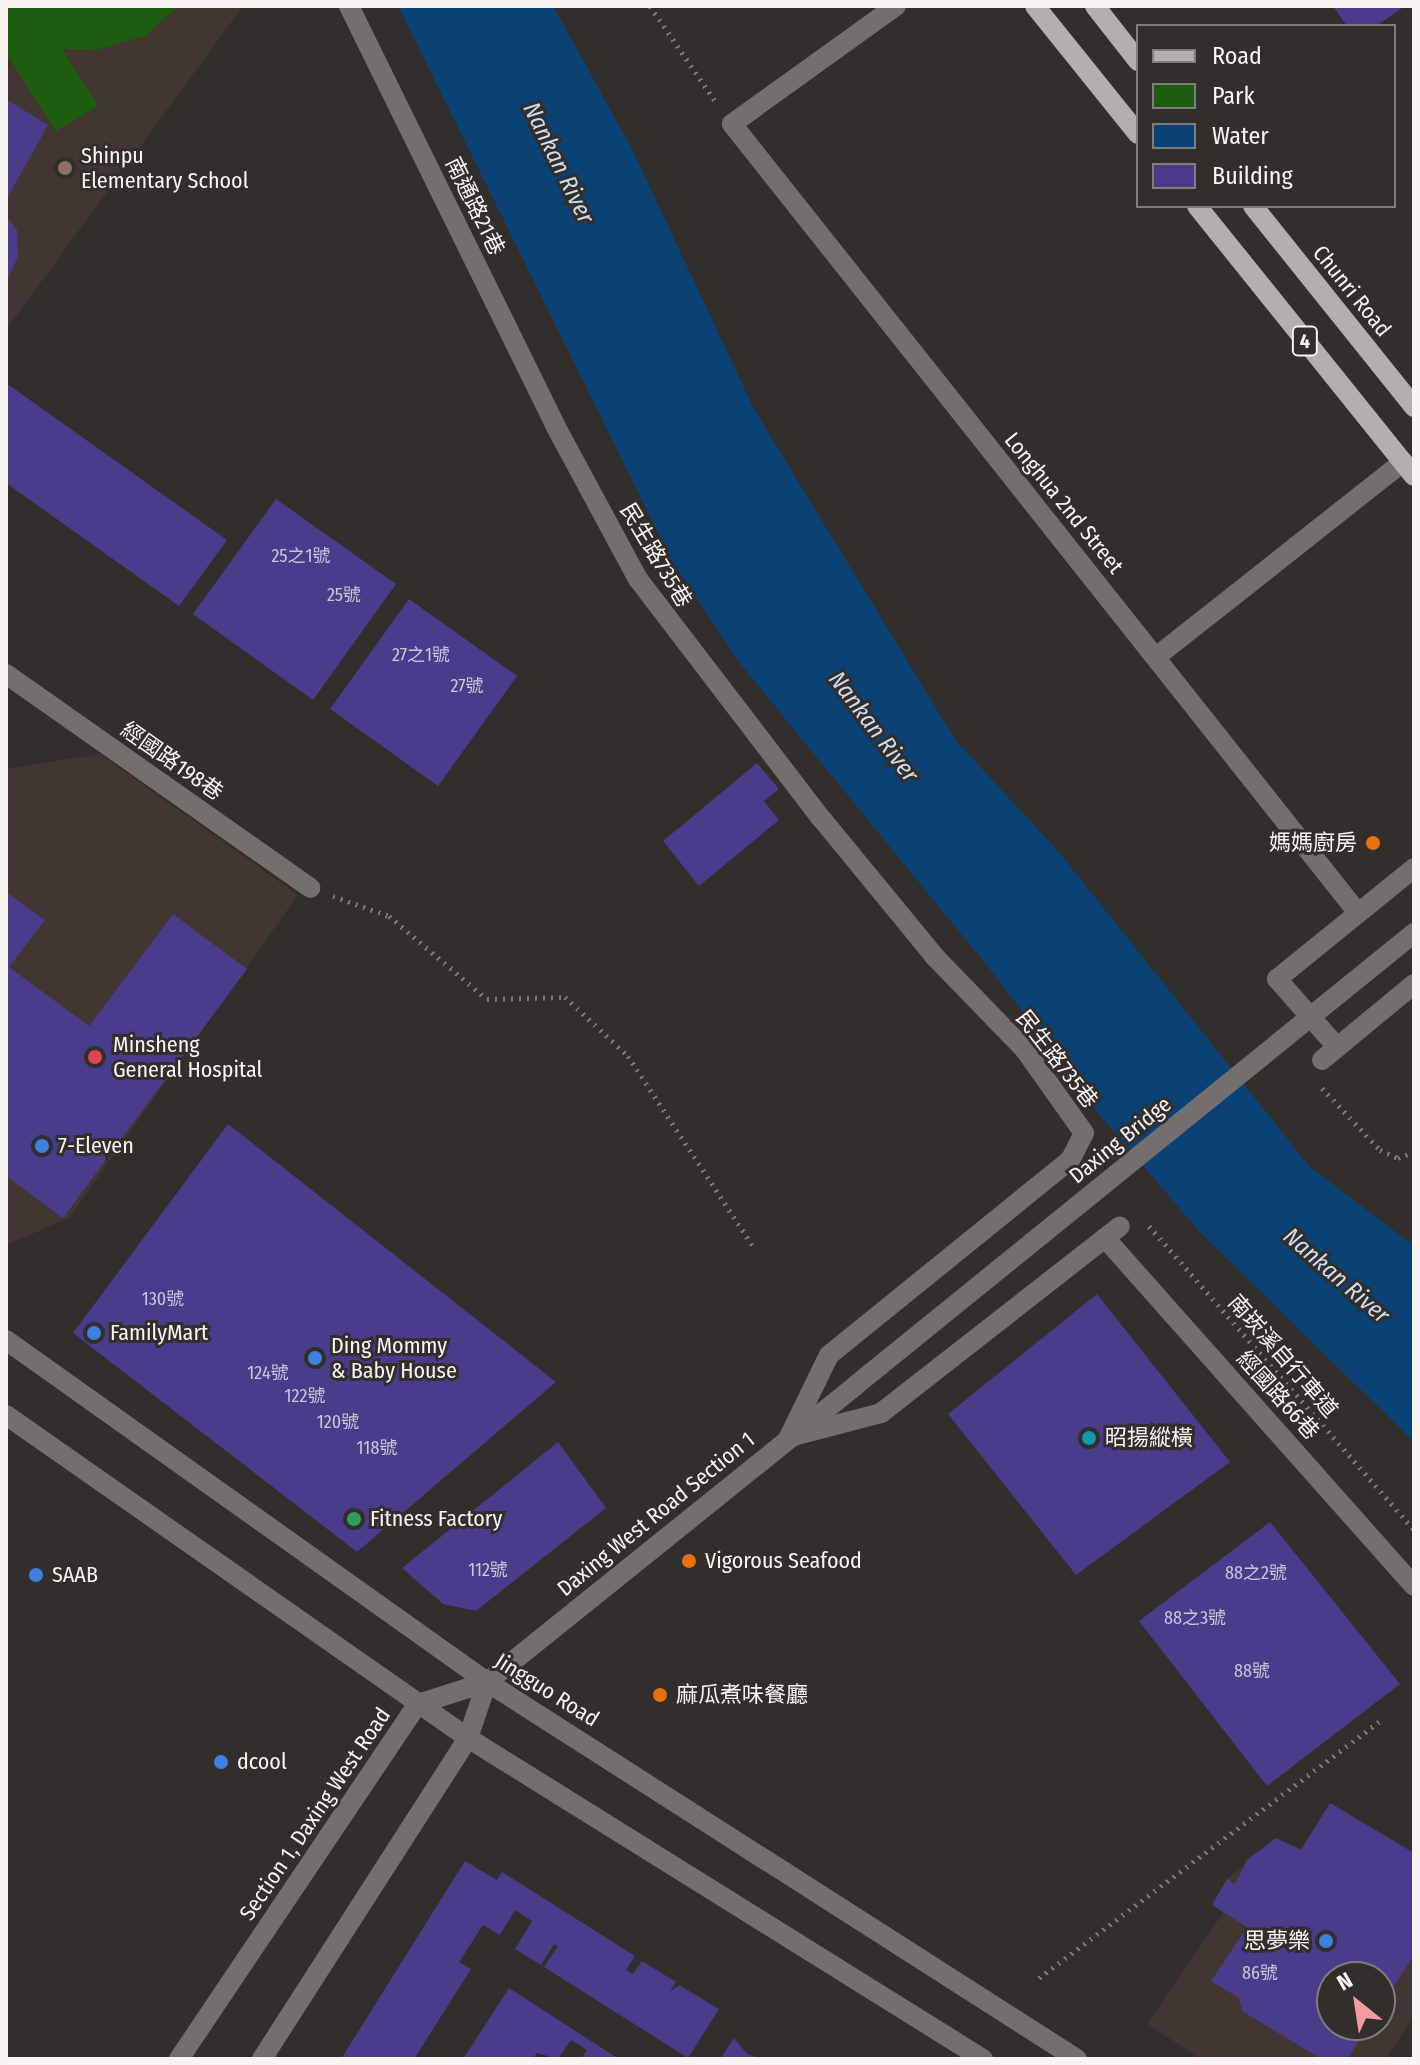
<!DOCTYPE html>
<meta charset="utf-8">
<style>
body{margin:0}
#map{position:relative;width:1420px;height:2065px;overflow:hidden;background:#322e2c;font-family:"Fira Sans Condensed","Noto Sans TC",sans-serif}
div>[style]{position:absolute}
.built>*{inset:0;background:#413631}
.green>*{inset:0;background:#1e5c0f}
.water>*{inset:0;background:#0a4275}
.building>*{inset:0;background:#483c8b}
.path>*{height:5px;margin-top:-2.5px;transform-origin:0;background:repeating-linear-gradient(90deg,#7a7775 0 2px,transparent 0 8px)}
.minor>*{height:20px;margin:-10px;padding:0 10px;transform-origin:10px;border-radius:10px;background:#726f6e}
.major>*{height:20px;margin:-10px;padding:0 10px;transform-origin:10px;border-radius:10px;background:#b4aead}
.minor-bridge>*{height:20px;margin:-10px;padding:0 10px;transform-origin:10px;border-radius:10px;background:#726f6e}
.dots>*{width:22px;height:22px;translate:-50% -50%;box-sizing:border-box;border:4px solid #322e2c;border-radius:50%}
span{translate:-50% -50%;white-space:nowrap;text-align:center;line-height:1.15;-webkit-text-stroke:6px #322e2c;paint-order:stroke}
.number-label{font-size:18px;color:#cbc6d8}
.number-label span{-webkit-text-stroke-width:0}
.shield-label span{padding:2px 6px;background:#322e2c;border:2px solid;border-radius:6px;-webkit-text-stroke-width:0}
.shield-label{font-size:20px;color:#f7f4f2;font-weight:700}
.poi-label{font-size:22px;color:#f7f4f2}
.left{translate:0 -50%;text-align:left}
.right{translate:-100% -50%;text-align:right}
.street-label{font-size:22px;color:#f7f4f2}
.water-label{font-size:24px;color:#ccddf0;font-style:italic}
.frame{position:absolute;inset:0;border:8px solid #f7f4f2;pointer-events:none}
.legend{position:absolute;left:1136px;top:24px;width:260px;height:184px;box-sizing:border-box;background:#322e2c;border:2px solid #817d7b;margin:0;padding:10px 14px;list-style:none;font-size:24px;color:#f7f4f2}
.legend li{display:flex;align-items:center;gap:16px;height:40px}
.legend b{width:40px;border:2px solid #817d7b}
.north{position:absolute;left:1316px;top:1961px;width:80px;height:80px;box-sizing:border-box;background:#322e2c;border:2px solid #817d7b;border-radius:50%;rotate:330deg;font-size:22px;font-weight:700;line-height:32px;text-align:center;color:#f7f4f2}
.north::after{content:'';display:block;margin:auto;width:28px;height:36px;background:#f49aa0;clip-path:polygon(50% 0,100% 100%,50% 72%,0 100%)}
</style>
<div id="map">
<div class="built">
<div style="clip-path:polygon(6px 6px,243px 6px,6px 330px)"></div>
<div style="clip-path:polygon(100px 754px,298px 895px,69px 1218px,6px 1245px,6px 769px)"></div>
<div style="clip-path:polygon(evenodd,1330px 1803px,1414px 1853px,1414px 2017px,1385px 2059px,1201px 2059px,1147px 2024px,1223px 1913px,1212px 1905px,1227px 1879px,1276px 1838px,1301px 1849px,1330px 1803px,1332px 1977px,1380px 1977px,1380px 2025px,1332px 2025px,1332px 1977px)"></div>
</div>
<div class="green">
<div style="clip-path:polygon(6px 6px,178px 6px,147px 35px,96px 50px,62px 49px,98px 106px,56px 131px,6px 53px)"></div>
</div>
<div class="water">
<div style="clip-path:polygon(398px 6px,553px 6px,631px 147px,754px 409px,956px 741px,1058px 851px,1309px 1166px,1414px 1246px,1414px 1442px,1198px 1230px,1098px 1113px,993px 973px,738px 661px,672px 561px)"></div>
</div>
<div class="building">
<div style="clip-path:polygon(1333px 6px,1405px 6px,1376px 26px,1347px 26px)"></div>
<div style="clip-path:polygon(6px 99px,48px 125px,6px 200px)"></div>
<div style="clip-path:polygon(6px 216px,17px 230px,18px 256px,6px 284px)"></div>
<div style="clip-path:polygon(6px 383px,227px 540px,179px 606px,6px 483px)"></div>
<div style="clip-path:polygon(276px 499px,396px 584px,313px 700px,193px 614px)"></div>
<div style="clip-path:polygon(409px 599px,517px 676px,438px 786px,330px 709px)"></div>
<div style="clip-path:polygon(757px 763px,779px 789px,764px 801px,779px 820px,699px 886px,663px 841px)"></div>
<div style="clip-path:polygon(6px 892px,45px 920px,9px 967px,89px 1026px,173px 914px,247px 969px,63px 1218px,6px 1176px)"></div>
<div style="clip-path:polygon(228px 1124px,556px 1382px,357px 1552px,73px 1333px)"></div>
<div style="clip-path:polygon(1097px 1294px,1230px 1462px,1076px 1575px,948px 1414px)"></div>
<div style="clip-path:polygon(558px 1442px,606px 1508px,476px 1611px,443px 1604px,402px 1568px)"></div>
<div style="clip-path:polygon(1270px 1522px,1400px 1684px,1267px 1786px,1139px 1621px)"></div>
<div style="clip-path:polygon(1330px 1803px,1414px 1853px,1414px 1955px,1380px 2008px,1380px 1977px,1332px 1977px,1332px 2025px,1369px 2025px,1347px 2059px,1321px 2059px,1242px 2011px,1239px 1998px,1211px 1981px,1247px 1927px,1212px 1905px,1227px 1879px,1235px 1884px,1247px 1860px,1276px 1838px,1301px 1850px)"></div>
<div style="clip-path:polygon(465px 1861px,497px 1880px,502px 1872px,635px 1956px,626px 1970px,633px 1974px,642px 1961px,676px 1982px,670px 1992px,679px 1985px,719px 2009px,688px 2058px,544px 1967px,558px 1946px,554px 1944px,541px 1965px,515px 1949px,532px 1921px,515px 1910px,500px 1935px,483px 1925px,459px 1962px,471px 1969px,414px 2059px,341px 2059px)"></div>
<div style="clip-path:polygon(509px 1988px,619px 2059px,581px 2059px,587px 2050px,571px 2040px,558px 2059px,537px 2053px,532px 2059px,463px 2059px)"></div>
<div style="clip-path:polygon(734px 2038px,747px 2054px,761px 2059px,720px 2059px)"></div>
</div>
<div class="path">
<div style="left:650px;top:6px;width:115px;rotate:55.6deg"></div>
<div style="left:333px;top:896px;width:59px;rotate:19.7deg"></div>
<div style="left:389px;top:916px;width:128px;rotate:40.3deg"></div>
<div style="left:487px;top:999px;width:78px;rotate:-1.5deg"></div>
<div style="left:565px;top:997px;width:86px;rotate:43.1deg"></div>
<div style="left:628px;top:1056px;width:231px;rotate:56.7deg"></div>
<div style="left:1322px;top:1088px;width:85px;rotate:46.9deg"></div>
<div style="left:1380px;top:1150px;width:20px;rotate:24deg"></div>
<div style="left:1398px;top:1158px;width:17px;rotate:-21deg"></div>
<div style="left:1149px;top:1226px;width:403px;rotate:48.9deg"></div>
<div style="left:1039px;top:1978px;width:427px;rotate:-37deg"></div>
</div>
<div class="minor">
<div style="left:349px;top:6px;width:469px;rotate:63.8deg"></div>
<div style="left:556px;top:427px;width:173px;rotate:61.7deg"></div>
<div style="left:638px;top:579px;width:301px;rotate:52.6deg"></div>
<div style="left:821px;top:818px;width:180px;rotate:50.6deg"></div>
<div style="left:935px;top:957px;width:129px;rotate:45.9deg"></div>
<div style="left:1025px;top:1050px;width:102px;rotate:54.6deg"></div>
<div style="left:1084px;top:1133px;width:30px;rotate:117deg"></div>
<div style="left:1070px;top:1160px;width:310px;rotate:141deg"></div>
<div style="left:829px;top:1355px;width:91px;rotate:116deg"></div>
<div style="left:789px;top:1437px;width:95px;rotate:-14.6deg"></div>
<div style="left:881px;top:1413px;width:303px;rotate:-38deg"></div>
<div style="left:896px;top:6px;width:202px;rotate:144.3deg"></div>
<div style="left:732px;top:124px;width:1007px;rotate:51.57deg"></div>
<div style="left:1156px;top:657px;width:315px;rotate:-38.3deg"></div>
<div style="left:6px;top:674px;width:372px;rotate:35.1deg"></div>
<div style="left:1337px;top:1047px;width:91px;rotate:-131.4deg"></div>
<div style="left:1277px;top:979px;width:176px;rotate:-39deg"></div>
<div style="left:1322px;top:1060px;width:119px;rotate:-39.6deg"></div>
<div style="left:1105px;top:1238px;width:465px;rotate:48.4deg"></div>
<div style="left:6px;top:1340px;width:590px;rotate:35.41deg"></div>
<div style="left:487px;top:1682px;width:700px;rotate:32.58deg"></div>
<div style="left:6px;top:1415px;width:564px;rotate:34.96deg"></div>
<div style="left:468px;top:1738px;width:607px;rotate:31.94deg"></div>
<div style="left:179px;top:2059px;width:428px;rotate:-56.1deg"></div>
<div style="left:418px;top:1704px;width:72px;rotate:-17.7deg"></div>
<div style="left:487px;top:1682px;width:474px;rotate:-38.8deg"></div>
<div style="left:262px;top:2059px;width:381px;rotate:-57.3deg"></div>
<div style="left:468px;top:1738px;width:59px;rotate:-71.3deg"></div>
</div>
<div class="major">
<div style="left:1035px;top:6px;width:164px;rotate:51.2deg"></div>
<div style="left:1095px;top:6px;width:70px;rotate:52deg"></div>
<div style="left:1197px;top:206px;width:346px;rotate:51.2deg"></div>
<div style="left:1253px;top:206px;width:258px;rotate:51.3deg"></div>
</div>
<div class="minor-bridge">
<div style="left:856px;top:1385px;width:718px;rotate:-39.01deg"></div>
</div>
<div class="dots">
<div style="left:65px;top:168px;background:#8d6e63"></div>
<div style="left:1373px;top:843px;background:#e8710a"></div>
<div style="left:95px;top:1057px;background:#e0444e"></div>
<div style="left:42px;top:1146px;background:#3f7fe0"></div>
<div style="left:94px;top:1333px;background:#3f7fe0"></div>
<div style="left:315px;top:1358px;background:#3f7fe0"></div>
<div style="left:1089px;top:1438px;background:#0f9aa8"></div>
<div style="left:354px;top:1519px;background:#2e9e5b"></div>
<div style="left:689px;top:1561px;background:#e8710a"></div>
<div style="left:36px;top:1575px;background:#3f7fe0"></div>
<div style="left:660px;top:1695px;background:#e8710a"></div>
<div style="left:221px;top:1762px;background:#3f7fe0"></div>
<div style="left:1326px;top:1941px;background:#3f7fe0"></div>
</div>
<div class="number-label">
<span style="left:301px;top:556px">25之1號</span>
<span style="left:344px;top:595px">25號</span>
<span style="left:421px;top:655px">27之1號</span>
<span style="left:467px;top:686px">27號</span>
<span style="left:163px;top:1299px">130號</span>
<span style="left:268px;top:1373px">124號</span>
<span style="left:305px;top:1396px">122號</span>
<span style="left:338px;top:1422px">120號</span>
<span style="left:377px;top:1448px">118號</span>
<span style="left:488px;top:1570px">112號</span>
<span style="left:1256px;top:1573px">88之2號</span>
<span style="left:1195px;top:1618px">88之3號</span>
<span style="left:1252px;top:1671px">88號</span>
<span style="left:1260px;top:1973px">86號</span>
</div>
<div class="shield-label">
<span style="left:1305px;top:341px">4</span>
</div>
<div class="poi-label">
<span class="left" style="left:81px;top:168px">Shinpu<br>Elementary School</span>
<span class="right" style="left:1357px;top:843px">媽媽廚房</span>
<span class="left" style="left:113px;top:1057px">Minsheng<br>General Hospital</span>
<span class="left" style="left:58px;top:1146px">7-Eleven</span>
<span class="left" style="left:110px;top:1333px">FamilyMart</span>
<span class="left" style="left:331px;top:1358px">Ding Mommy<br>&amp; Baby House</span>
<span class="left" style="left:1105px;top:1438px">昭揚縱橫</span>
<span class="left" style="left:370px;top:1519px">Fitness Factory</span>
<span class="left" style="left:705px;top:1561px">Vigorous Seafood</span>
<span class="left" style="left:52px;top:1575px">SAAB</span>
<span class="left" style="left:676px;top:1695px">麻瓜煮味餐廳</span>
<span class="left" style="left:237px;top:1762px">dcool</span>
<span class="right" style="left:1310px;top:1941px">思夢樂</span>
</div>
<div class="street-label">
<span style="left:475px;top:206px;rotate:64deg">南通路21巷</span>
<span style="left:1352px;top:291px;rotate:51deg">Chunri Road</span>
<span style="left:1064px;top:503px;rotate:51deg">Longhua 2nd Street</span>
<span style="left:656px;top:555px;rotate:59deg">民生路735巷</span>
<span style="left:172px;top:761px;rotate:35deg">經國路198巷</span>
<span style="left:1057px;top:1059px;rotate:52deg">民生路735巷</span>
<span style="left:1120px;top:1140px;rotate:-39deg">Daxing Bridge</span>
<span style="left:1283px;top:1356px;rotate:49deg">南崁溪自行車道</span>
<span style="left:1278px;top:1395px;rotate:48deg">經國路66巷</span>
<span style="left:656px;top:1514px;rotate:-39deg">Daxing West Road Section 1</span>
<span style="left:547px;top:1690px;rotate:32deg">Jingguo Road</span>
<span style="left:315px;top:1814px;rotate:-56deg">Section 1, Daxing West Road</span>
</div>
<div class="water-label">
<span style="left:558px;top:163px;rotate:64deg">Nankan River</span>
<span style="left:873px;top:727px;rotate:53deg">Nankan River</span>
<span style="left:1336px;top:1276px;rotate:41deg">Nankan River</span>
</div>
<div class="frame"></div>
<ul class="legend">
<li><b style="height:10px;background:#b4aead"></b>Road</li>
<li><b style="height:22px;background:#1e5c0f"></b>Park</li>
<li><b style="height:22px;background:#0a4275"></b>Water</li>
<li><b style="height:22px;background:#483c8b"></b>Building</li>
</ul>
<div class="north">N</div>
</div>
